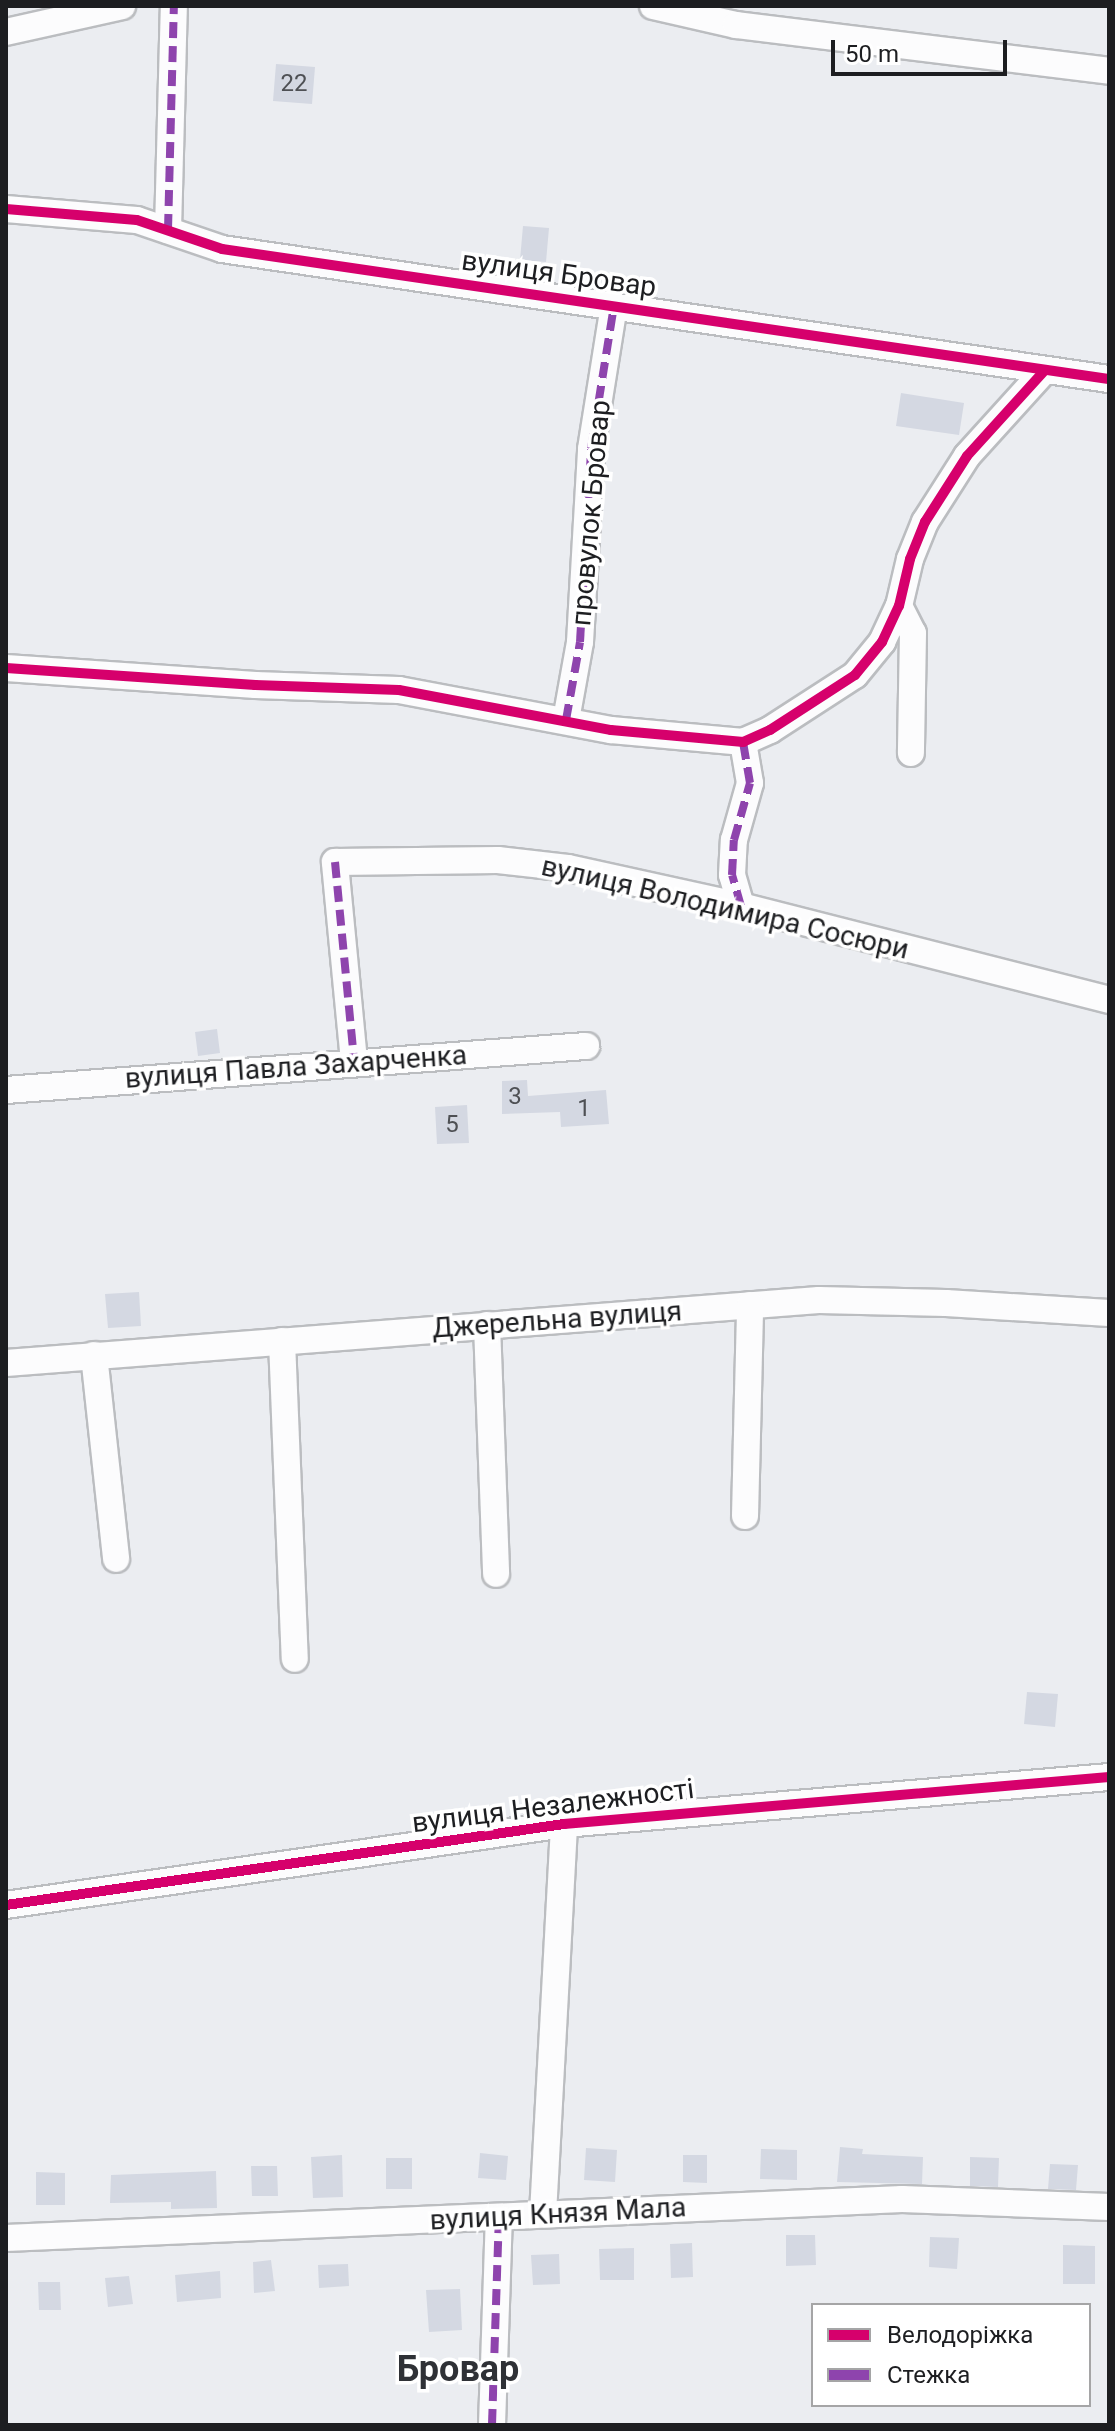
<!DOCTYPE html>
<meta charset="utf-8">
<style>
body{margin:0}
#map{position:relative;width:1115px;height:2431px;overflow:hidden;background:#ebedf1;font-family:Roboto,sans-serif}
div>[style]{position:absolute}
.building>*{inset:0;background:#d4d8e2}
.roads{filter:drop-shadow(2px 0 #bbbdc0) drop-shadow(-2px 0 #bbbdc0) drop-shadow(0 2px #bbbdc0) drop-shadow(0 -2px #bbbdc0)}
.minor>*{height:26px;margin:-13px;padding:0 13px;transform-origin:13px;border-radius:13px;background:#fcfcfd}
.quiet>*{height:8px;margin-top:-4px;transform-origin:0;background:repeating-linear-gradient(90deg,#8e44ad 0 16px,transparent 0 24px)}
.cycleway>*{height:10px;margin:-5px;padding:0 5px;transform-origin:5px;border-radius:5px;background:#d6006c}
span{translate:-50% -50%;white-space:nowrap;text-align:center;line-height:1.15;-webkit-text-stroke:7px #fff;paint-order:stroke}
.number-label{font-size:24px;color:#4e5054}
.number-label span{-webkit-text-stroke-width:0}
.street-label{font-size:28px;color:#1d1e21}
.district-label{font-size:36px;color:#2f3136;font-weight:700}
.frame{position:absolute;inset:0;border:8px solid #1d1e21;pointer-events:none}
.legend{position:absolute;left:811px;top:2303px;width:280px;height:104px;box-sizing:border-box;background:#fff;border:2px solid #a5a5a6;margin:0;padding:10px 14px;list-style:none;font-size:24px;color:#1d1e21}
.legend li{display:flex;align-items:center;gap:16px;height:40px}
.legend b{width:40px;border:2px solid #a5a5a6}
.scale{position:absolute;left:831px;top:40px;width:176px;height:36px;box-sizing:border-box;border:4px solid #1d1e21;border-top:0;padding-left:10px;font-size:24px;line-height:28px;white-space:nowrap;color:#1d1e21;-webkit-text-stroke:6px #fff;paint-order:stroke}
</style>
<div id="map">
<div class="building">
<div style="clip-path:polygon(276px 64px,315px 67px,312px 104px,273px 101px)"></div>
<div style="clip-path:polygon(523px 226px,549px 228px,546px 262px,520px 260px)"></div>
<div style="clip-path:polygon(901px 393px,964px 403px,959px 435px,896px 426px)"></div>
<div style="clip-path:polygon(217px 1029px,220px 1053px,198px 1056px,195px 1032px)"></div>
<div style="clip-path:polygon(527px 1080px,528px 1096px,606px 1090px,609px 1124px,561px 1127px,560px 1112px,502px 1114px,502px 1081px)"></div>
<div style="clip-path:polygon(467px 1105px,469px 1143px,437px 1144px,435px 1107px)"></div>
<div style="clip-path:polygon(139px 1292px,141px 1326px,108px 1328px,105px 1294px)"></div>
<div style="clip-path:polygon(1027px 1692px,1058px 1694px,1055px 1727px,1024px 1724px)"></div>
<div style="clip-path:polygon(840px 2147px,863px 2149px,862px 2154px,923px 2157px,922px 2184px,837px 2182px)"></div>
<div style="clip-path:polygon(586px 2148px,617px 2150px,615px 2182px,584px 2180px)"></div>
<div style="clip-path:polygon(761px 2149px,797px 2150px,797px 2180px,760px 2179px)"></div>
<div style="clip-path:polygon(480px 2153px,508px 2156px,506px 2180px,478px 2178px)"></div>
<div style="clip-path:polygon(342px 2155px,343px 2197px,313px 2198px,311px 2157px)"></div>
<div style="clip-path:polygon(683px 2155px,707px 2155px,707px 2183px,683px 2182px)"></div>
<div style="clip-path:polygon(970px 2157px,999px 2158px,998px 2187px,970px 2186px)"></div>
<div style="clip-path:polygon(386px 2158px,412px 2158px,412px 2189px,386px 2189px)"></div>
<div style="clip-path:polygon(1050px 2164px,1078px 2165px,1076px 2190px,1048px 2189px)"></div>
<div style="clip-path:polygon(251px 2166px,277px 2166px,278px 2196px,252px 2196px)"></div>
<div style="clip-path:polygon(216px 2171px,217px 2208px,171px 2209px,171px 2202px,110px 2203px,111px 2175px)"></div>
<div style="clip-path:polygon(36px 2172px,65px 2173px,65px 2205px,36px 2205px)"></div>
<div style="clip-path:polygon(786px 2235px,815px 2235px,816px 2265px,786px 2266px)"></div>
<div style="clip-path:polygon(930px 2237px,959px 2238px,957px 2269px,929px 2267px)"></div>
<div style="clip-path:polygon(692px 2243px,693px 2277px,671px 2278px,670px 2244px)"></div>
<div style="clip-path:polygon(1063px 2245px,1095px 2246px,1095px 2284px,1063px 2284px)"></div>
<div style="clip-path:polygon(634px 2248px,634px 2280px,600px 2280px,599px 2249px)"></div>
<div style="clip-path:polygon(559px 2254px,560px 2284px,533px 2285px,531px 2255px)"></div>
<div style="clip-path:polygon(271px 2260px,275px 2291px,254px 2293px,253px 2262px)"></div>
<div style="clip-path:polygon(348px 2264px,349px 2286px,319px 2288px,318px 2265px)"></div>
<div style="clip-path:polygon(220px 2271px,221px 2298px,177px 2302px,175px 2275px)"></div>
<div style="clip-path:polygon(129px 2276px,133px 2304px,108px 2307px,105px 2278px)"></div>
<div style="clip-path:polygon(38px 2282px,60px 2282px,61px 2310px,39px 2310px)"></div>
<div style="clip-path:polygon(460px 2289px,462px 2330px,429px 2332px,426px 2290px)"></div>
</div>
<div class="roads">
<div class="minor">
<div style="left:653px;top:6px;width:85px;rotate:12.9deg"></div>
<div style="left:736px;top:25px;width:376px;rotate:7deg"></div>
<div style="left:6px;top:32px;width:119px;rotate:-12.6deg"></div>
<div style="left:6px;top:209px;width:131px;rotate:4.8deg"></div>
<div style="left:137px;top:220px;width:90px;rotate:18.8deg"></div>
<div style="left:222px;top:249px;width:896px;rotate:8.34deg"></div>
<div style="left:168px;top:230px;width:224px;rotate:-88.5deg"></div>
<div style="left:899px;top:606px;width:30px;rotate:63deg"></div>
<div style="left:913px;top:633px;width:120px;rotate:91deg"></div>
<div style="left:6px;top:668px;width:250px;rotate:3.9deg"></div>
<div style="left:255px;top:685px;width:144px;rotate:2deg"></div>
<div style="left:399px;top:690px;width:216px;rotate:10.7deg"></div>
<div style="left:611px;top:730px;width:133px;rotate:5.2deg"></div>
<div style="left:743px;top:742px;width:30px;rotate:-24deg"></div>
<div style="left:770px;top:730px;width:101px;rotate:-32.9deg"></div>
<div style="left:855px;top:675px;width:43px;rotate:-50.7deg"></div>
<div style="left:882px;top:642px;width:40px;rotate:-65deg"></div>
<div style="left:899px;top:606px;width:48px;rotate:-76.8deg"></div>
<div style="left:910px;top:559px;width:40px;rotate:-68deg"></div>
<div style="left:925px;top:522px;width:78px;rotate:-57.5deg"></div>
<div style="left:967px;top:456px;width:116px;rotate:-47.8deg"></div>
<div style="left:566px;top:720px;width:79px;rotate:-79.8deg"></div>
<div style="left:580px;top:642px;width:193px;rotate:-86.7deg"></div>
<div style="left:591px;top:449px;width:146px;rotate:-80.9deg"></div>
<div style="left:741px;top:906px;width:32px;rotate:-106deg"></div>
<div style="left:732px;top:875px;width:35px;rotate:-87deg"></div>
<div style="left:734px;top:840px;width:59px;rotate:-74.3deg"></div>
<div style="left:750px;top:783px;width:42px;rotate:-99.7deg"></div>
<div style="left:354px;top:1061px;width:200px;rotate:-95.5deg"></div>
<div style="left:335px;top:862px;width:163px;rotate:-0.7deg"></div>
<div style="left:498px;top:860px;width:70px;rotate:6.5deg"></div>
<div style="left:568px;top:868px;width:177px;rotate:12.4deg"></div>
<div style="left:741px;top:906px;width:380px;rotate:14.3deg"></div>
<div style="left:6px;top:1090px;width:582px;rotate:-4.34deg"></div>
<div style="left:487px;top:1325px;width:249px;rotate:87.9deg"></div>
<div style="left:282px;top:1341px;width:318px;rotate:87.7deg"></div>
<div style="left:94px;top:1355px;width:205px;rotate:83.8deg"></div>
<div style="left:6px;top:1363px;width:815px;rotate:-4.43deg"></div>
<div style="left:819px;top:1300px;width:127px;rotate:1.4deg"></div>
<div style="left:946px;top:1303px;width:163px;rotate:3.5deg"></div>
<div style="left:745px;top:1516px;width:211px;rotate:-88.6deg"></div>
<div style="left:6px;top:1905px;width:564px;rotate:-8.26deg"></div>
<div style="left:564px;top:1824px;width:547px;rotate:-4.93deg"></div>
<div style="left:543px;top:2214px;width:391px;rotate:-86.9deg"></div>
<div style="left:6px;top:2238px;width:897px;rotate:-2.49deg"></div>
<div style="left:902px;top:2199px;width:207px;rotate:2.2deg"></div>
<div style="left:492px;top:2425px;width:207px;rotate:-88.1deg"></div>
</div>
</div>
<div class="quiet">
<div style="left:168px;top:230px;width:224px;rotate:-88.5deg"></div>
<div style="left:566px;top:720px;width:79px;rotate:-79.8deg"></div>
<div style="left:580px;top:642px;width:193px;rotate:-86.7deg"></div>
<div style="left:591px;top:449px;width:146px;rotate:-80.9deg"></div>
<div style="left:335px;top:862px;width:200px;rotate:84.5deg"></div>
<div style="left:741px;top:906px;width:32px;rotate:-106deg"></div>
<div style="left:732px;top:875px;width:35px;rotate:-87deg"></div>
<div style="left:734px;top:840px;width:59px;rotate:-74.3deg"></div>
<div style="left:750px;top:783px;width:42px;rotate:-99.7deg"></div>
<div style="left:492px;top:2425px;width:207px;rotate:-88.1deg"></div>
</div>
<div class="cycleway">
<div style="left:6px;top:209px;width:131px;rotate:4.8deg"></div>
<div style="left:137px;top:220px;width:90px;rotate:18.8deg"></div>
<div style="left:222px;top:249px;width:896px;rotate:8.34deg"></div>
<div style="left:6px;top:668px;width:250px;rotate:3.9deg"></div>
<div style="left:255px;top:685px;width:144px;rotate:2deg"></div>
<div style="left:399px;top:690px;width:216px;rotate:10.7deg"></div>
<div style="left:611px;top:730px;width:133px;rotate:5.2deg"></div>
<div style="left:743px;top:742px;width:30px;rotate:-24deg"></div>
<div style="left:770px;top:730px;width:101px;rotate:-32.9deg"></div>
<div style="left:855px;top:675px;width:43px;rotate:-50.7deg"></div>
<div style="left:882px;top:642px;width:40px;rotate:-65deg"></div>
<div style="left:899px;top:606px;width:48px;rotate:-76.8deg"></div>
<div style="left:910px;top:559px;width:40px;rotate:-68deg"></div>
<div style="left:925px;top:522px;width:78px;rotate:-57.5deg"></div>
<div style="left:967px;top:456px;width:116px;rotate:-47.8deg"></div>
<div style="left:6px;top:1905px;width:564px;rotate:-8.26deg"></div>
<div style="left:564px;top:1824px;width:547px;rotate:-4.93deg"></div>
</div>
<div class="number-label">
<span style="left:294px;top:84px">22</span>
<span style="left:515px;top:1097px">3</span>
<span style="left:584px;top:1109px">1</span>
<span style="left:452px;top:1125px">5</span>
</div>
<div class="street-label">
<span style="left:559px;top:274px;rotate:8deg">вулиця Бровар</span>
<span style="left:591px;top:513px;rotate:-85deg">провулок Бровар</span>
<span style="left:725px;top:908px;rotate:13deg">вулиця Володимира Сосюри</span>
<span style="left:296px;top:1067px;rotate:-4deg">вулиця Павла Захарченка</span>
<span style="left:557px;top:1320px;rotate:-4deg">Джерельна вулиця</span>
<span style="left:553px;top:1806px;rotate:-7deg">вулиця Незалежності</span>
<span style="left:558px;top:2214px;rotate:-3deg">вулиця Князя Мала</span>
</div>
<div class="district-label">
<span style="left:458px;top:2370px">Бровар</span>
</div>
<div class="frame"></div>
<ul class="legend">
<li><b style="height:10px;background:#d6006c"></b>Велодоріжка</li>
<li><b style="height:10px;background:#8e44ad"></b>Стежка</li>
</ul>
<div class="scale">50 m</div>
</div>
